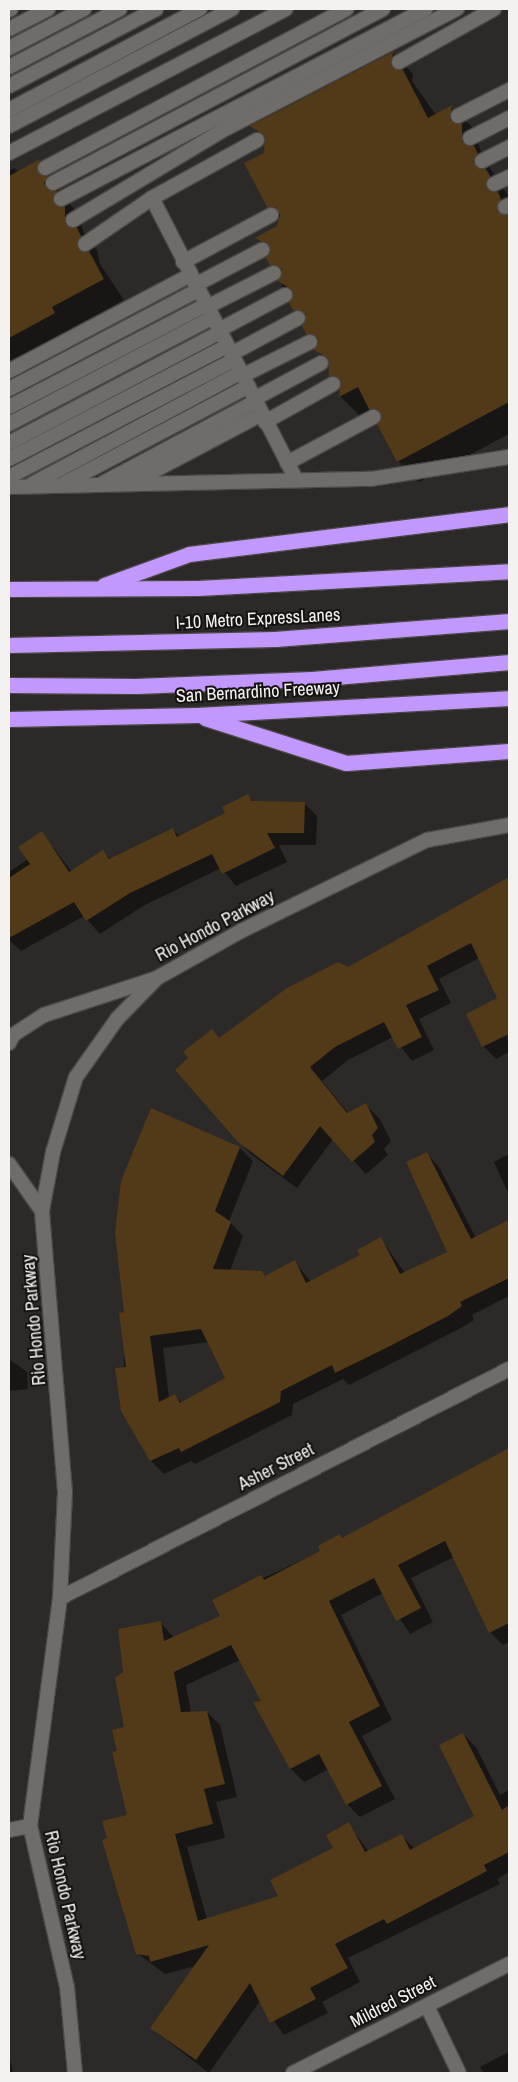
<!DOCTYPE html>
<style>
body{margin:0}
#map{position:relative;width:518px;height:2082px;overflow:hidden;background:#2c2a28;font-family:"Archivo Narrow",sans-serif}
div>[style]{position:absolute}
.shadow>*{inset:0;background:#0007}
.building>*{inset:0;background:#523917}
.roads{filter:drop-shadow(1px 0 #4a4947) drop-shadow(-1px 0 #4a4947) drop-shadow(0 1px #4a4947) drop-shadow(0 -1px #4a4947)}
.service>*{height:14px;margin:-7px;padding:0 7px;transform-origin:7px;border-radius:7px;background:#6f6d6a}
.minor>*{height:14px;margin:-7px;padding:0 7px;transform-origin:7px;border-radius:7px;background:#6f6d6a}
.tertiary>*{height:14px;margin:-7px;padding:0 7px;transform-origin:7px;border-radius:7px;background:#6f6d6a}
.motorway>*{height:15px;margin:-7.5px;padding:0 7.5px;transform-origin:7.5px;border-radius:7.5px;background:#c398fe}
span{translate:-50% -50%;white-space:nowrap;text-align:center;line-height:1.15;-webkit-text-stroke:4px #141312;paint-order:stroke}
.street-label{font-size:18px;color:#f4f2f1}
.frame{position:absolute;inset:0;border:10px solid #f4f2f1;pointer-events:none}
</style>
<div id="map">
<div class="shadow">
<div style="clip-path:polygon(393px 53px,413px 74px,412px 81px,436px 115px,451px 107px,472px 127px,483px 157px,509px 197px,509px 434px,419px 482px,398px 461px,380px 418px,361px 417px,340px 396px,341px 388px,330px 376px,330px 363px,316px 349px,305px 320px,282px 287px,283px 277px,271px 265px,269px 250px,257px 238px,278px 227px,280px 219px,268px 206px,266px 140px,252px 126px)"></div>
<div style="clip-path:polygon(40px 161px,60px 181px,59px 189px,77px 213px,86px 238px,97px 250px,100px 264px,124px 300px,72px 328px,75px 334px,33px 356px,39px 375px,9px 387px,9px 171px,14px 168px,19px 172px)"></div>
<div style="clip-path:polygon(248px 795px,255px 803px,304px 803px,317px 816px,316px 845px,279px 845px,287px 862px,236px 886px,221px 868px,143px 906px,100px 934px,84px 916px,21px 951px,9px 940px,9px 872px,28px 859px,42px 833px,72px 872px,103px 852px,111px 859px,173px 829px,180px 837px,227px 814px)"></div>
<div style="clip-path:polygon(509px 879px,509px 1006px,497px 994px,479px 958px,439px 979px,451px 1003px,419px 1019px,434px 1050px,412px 1061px,393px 1037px,348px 1060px,322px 1081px,349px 1114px,366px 1105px,379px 1118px,391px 1141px,384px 1149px,388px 1155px,366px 1174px,333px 1139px,297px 1188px,252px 1155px,238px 1141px,220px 1039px)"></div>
<div style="clip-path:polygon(505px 1015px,509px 1052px,496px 1059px,483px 1046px)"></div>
<div style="clip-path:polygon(evenodd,240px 1148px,253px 1161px,229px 1221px,243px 1236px,230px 1271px,261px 1272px,266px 1277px,295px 1262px,311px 1282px,361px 1256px,381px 1239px,405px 1273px,449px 1252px,427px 1154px,439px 1167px,476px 1238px,509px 1221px,509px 1296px,472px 1315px,474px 1320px,461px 1328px,349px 1385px,343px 1379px,293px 1404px,292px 1415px,195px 1464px,191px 1461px,164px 1474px,151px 1461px,122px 1411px,126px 1313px,240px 1148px,209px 1342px,227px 1378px,182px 1403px,174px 1395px,169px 1398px,163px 1348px,209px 1342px)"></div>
<div style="clip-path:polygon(509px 1154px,509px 1195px,494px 1162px)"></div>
<div style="clip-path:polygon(9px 1359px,27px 1372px,28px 1389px,9px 1391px)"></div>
<div style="clip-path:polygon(509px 1449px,509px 1642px,503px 1645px,490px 1632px,454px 1557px,411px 1578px,433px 1622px,410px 1634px,383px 1593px,341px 1615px,392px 1720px,362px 1736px,395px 1799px,360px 1817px,347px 1804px,329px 1769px,304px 1782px,291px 1769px,255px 1703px,263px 1702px,240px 1660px,186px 1685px,191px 1713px,207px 1712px,220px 1725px,237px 1797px,216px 1802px,225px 1838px,187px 1847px,207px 1920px,280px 1897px,335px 1849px,348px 1824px,369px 1852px,401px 1835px,415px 1849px,476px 1816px,463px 1734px,476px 1747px,500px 1795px,509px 1790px,509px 1872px,497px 1879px,500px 1884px,348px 1958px,360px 1982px,322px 2002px,328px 2013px,284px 2035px,260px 2001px,209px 2073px,151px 2028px,196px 1966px,165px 1974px,137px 1953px,108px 1839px,128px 1816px,118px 1752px,125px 1728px,124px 1673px,160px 1622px,174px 1638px,221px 1616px,213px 1601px,322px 1551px,340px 1535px,343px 1538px)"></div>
<div style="clip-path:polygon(509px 2052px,509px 2073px,484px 2073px,480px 2067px)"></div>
<div style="clip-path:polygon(9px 2054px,13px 2073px,9px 2073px)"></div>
</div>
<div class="building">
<div style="clip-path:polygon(393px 52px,391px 66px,403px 70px,428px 118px,452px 105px,450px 120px,462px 124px,462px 142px,474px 146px,478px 154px,475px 165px,486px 169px,490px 176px,486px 188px,498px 192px,501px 199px,497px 211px,509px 215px,509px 402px,397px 462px,377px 424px,380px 412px,369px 409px,358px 387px,339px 397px,341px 380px,329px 376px,328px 358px,314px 350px,318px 338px,306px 334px,302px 326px,306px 314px,293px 310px,289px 303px,292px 290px,278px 281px,282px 269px,270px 265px,266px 258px,269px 246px,255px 238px,277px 226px,280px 215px,275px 207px,267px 207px,244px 163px,264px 153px,265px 136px,250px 126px)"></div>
<div style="clip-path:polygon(40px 159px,38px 172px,48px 176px,44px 183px,48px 190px,57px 191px,54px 203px,65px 207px,65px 224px,77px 228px,81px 236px,78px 249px,89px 251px,104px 279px,52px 307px,55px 313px,9px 338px,9px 176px)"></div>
<div style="clip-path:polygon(248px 794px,252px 801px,305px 802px,304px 833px,267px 833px,275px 848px,222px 874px,212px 854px,130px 893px,86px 921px,74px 902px,9px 938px,9px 878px,30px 864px,18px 847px,42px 831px,69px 872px,103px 850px,109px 859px,173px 828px,177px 837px,225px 813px,222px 807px)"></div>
<div style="clip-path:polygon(509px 877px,509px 1034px,482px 1047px,466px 1014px,497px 998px,471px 943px,427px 966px,439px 990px,406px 1005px,422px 1037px,398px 1049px,384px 1022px,335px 1047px,310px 1067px,347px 1113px,366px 1103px,378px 1128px,372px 1135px,375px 1142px,352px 1162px,320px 1126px,283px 1176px,238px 1142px,175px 1070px,188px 1058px,183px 1052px,212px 1029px,219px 1038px,287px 988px,338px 962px,348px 967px)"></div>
<div style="clip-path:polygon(evenodd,151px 1108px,240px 1147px,215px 1211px,231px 1222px,213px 1269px,262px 1271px,265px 1276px,295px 1260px,306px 1283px,360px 1255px,357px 1250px,381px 1237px,400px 1274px,447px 1252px,406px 1162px,427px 1152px,471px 1239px,509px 1220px,509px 1278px,460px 1302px,462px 1306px,448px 1316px,386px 1348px,335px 1373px,332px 1365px,281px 1391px,280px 1402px,181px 1452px,179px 1448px,150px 1461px,121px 1411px,115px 1368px,126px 1367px,119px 1313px,124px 1312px,115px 1233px,121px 1181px,151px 1108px,201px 1329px,225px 1378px,180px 1403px,175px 1394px,159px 1402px,150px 1336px,201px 1329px)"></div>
<div style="clip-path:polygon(509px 1448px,509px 1623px,489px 1633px,445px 1541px,398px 1565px,421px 1608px,396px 1621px,374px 1578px,329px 1601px,380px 1706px,349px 1722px,382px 1786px,346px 1805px,319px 1754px,290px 1769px,253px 1702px,261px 1701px,231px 1645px,174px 1672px,181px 1712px,207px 1711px,225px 1784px,204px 1789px,213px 1824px,175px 1834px,198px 1921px,278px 1896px,270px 1880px,333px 1848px,326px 1835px,349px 1822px,365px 1852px,402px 1834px,410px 1850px,474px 1816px,439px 1745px,463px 1733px,502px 1810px,509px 1805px,509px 1852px,484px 1865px,487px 1871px,387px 1924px,384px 1919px,335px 1944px,348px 1968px,310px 1988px,316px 1999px,270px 2023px,250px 1983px,196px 2060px,150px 2028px,209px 1945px,150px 1962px,149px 1956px,136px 1954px,102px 1840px,107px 1838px,102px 1821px,127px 1815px,112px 1752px,117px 1751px,112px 1730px,124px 1727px,115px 1678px,123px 1672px,118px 1629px,161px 1621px,164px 1641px,220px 1616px,212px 1600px,261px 1575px,264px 1580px,320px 1551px,318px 1546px,340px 1534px,342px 1538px)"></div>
</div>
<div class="roads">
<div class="service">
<div style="left:9px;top:10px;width:2px;rotate:-27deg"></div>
<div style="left:9px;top:29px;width:44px;rotate:-27.1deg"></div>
<div style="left:9px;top:48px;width:85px;rotate:-27.5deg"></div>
<div style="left:399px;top:62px;width:109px;rotate:-29.2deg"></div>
<div style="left:9px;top:67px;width:125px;rotate:-27.6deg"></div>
<div style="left:9px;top:86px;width:166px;rotate:-27.6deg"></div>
<div style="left:9px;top:110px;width:216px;rotate:-27.9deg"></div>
<div style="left:458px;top:116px;width:57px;rotate:-27deg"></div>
<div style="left:9px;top:126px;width:252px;rotate:-27.7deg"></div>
<div style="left:470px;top:138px;width:44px;rotate:-27.1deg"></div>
<div style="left:9px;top:153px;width:312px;rotate:-27.5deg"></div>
<div style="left:482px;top:161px;width:30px;rotate:-27deg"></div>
<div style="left:45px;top:168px;width:341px;rotate:-27.8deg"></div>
<div style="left:53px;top:183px;width:373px;rotate:-27.8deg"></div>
<div style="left:494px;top:184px;width:17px;rotate:-25deg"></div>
<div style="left:152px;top:198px;width:317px;rotate:62.9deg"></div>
<div style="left:61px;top:199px;width:411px;rotate:-27.5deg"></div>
<div style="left:505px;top:207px;width:4px;rotate:-27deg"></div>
<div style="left:73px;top:220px;width:179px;rotate:-30.9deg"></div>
<div style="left:227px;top:128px;width:259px;rotate:-27.4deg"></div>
<div style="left:85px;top:244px;width:81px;rotate:-34.5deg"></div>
<div style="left:152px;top:198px;width:120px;rotate:-28.9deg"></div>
<div style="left:183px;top:262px;width:100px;rotate:-28.1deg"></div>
<div style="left:195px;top:285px;width:76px;rotate:-27.6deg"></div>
<div style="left:207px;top:307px;width:75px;rotate:-26.9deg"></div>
<div style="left:219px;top:330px;width:75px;rotate:-27.9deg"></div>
<div style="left:231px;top:354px;width:76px;rotate:-28.2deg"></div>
<div style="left:9px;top:371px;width:205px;rotate:-27.9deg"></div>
<div style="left:242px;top:376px;width:76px;rotate:-26.6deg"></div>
<div style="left:9px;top:389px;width:213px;rotate:-27.6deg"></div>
<div style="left:254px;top:399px;width:76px;rotate:-28.2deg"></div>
<div style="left:9px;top:407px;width:222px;rotate:-27.4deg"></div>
<div style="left:265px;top:422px;width:78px;rotate:-29.2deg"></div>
<div style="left:9px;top:424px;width:229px;rotate:-27.6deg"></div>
<div style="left:9px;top:443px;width:238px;rotate:-27.7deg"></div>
<div style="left:9px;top:459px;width:246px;rotate:-27.4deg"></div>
<div style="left:287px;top:463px;width:98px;rotate:-28.1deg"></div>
<div style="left:9px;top:477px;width:254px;rotate:-27.5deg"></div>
<div style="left:133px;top:482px;width:146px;rotate:-27.8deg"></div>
<div style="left:103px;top:483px;width:172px;rotate:-28.1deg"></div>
<div style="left:32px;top:484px;width:236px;rotate:-28.1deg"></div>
<div style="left:63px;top:484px;width:208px;rotate:-27.8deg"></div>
<div style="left:9px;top:487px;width:362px;rotate:-1.3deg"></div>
<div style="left:371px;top:479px;width:140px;rotate:-9.1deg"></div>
</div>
<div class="minor">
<div style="left:9px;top:1043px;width:9px;rotate:-63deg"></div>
<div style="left:13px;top:1035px;width:37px;rotate:-33deg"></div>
<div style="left:44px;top:1015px;width:119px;rotate:-18.1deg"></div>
<div style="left:9px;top:1164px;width:57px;rotate:54.9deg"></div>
<div style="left:60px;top:1598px;width:504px;rotate:-27.02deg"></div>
<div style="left:9px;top:1830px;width:21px;rotate:-11deg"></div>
<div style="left:427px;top:2006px;width:74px;rotate:64.5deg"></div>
<div style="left:293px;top:2073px;width:242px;rotate:-26.8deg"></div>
</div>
<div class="tertiary">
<div style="left:75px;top:2073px;width:86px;rotate:-95.3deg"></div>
<div style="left:67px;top:1987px;width:165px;rotate:-102.9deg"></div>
<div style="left:30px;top:1826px;width:230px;rotate:-82.5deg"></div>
<div style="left:60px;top:1598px;width:106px;rotate:-87.3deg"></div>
<div style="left:65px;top:1492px;width:282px;rotate:-94.7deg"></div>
<div style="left:42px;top:1211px;width:60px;rotate:-79.4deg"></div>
<div style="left:53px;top:1152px;width:78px;rotate:-73deg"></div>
<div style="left:76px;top:1077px;width:71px;rotate:-54.7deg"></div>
<div style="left:117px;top:1019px;width:57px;rotate:-45.7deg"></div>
<div style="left:157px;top:978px;width:96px;rotate:-29.2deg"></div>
<div style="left:241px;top:931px;width:207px;rotate:-26.1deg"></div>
<div style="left:427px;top:840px;width:83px;rotate:-10.4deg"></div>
</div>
<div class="motorway">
<div style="left:104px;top:585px;width:90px;rotate:-20deg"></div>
<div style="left:189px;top:554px;width:322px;rotate:-7.1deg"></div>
<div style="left:9px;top:589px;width:189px;rotate:-0.3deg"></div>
<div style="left:198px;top:588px;width:311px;rotate:-3.1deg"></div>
<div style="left:9px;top:645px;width:266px;rotate:-1.3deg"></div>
<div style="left:275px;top:639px;width:235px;rotate:-4.4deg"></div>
<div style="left:9px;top:685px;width:127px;rotate:0.5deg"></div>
<div style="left:136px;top:686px;width:176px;rotate:-2.3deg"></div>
<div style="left:312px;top:679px;width:198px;rotate:-4.9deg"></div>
<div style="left:205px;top:718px;width:148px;rotate:17.7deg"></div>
<div style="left:346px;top:763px;width:163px;rotate:-4.2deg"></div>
<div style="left:9px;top:719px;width:188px;rotate:-1.2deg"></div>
<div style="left:197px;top:715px;width:312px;rotate:-3.1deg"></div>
</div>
</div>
<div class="street-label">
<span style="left:258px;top:619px;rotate:-3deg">I-10 Metro ExpressLanes</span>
<span style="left:258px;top:692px;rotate:-3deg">San Bernardino Freeway</span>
<span style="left:215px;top:926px;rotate:-28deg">Rio Hondo Parkway</span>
<span style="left:34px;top:1320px;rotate:-95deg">Rio Hondo Parkway</span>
<span style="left:276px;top:1467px;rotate:-27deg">Asher Street</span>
<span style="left:65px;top:1895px;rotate:77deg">Rio Hondo Parkway</span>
<span style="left:393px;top:2002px;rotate:-27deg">Mildred Street</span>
</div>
<div class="frame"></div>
</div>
